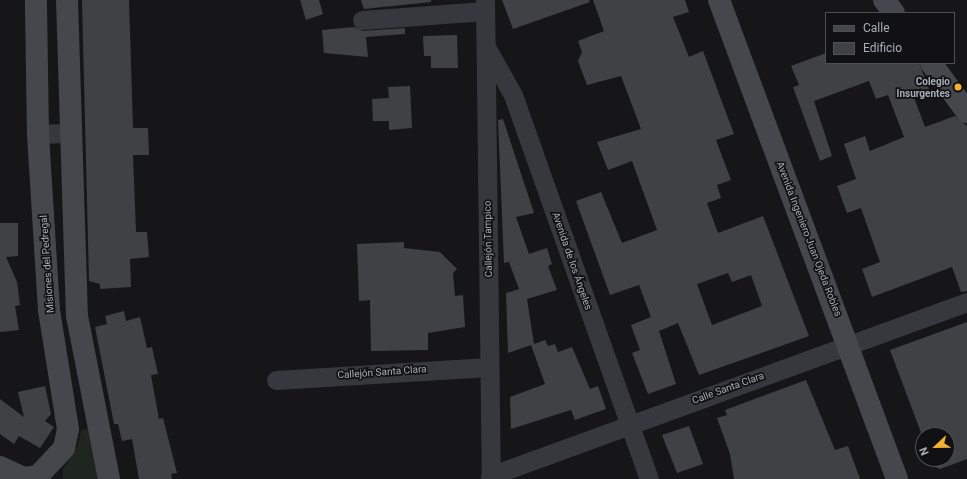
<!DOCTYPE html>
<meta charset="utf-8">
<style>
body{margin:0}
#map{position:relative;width:967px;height:479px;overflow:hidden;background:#161618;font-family:Roboto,sans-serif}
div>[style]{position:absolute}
.green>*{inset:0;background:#1e261f}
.building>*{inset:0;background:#404145}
.street>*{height:19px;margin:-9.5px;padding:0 9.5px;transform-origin:9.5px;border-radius:9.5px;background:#37383d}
.secondary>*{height:22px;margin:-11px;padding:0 11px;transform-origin:11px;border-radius:11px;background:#45474d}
.dots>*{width:11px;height:11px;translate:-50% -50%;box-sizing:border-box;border:2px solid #111113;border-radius:50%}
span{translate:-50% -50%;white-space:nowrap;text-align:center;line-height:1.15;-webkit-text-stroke:3.5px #111113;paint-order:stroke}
.poi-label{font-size:10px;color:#a8adb8;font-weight:700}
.right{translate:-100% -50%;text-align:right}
.street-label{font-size:10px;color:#a8adb8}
.legend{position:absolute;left:825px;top:12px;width:130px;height:52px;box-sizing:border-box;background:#111113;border:1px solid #4d4f55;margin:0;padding:5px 7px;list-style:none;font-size:12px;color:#a8adb8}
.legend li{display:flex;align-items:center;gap:8px;height:20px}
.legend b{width:20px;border:1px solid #4d4f55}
.north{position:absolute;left:915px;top:427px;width:40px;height:40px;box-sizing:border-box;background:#111113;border:1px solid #4d4f55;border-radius:50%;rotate:248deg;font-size:11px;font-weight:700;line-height:16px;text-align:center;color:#a8adb8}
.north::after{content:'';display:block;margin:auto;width:14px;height:18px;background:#f2b134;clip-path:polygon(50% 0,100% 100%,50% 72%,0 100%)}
</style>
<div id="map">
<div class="green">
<div style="clip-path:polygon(88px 428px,99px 479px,63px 479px,63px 469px,78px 445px,81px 430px)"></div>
</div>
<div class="building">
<div style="clip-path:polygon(82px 0,129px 0,133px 128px,148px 128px,149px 155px,133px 155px,136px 232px,147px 232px,149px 257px,130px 259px,131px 287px,100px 289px,100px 284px,89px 281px)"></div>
<div style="clip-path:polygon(300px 0,319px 0,323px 14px,306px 20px)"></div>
<div style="clip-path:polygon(361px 0,431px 0,431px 2px,364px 9px)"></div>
<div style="clip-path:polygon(502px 0,589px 0,590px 2px,513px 29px)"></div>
<div style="clip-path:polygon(evenodd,593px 0,685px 0,689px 12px,673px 17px,689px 57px,703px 51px,734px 134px,716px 140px,731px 180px,717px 185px,721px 198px,707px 203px,718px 233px,763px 216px,809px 336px,699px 375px,678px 323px,659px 331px,676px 384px,648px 394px,632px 353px,640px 350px,631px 325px,651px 317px,639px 285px,610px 295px,576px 201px,601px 192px,622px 243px,657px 230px,632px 161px,608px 170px,597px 142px,641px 129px,621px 76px,587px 85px,578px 61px,582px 52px,578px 41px,604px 31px,593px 0,728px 273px,732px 282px,751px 275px,762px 306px,712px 325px,697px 284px,728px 273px)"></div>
<div style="clip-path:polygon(354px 27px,363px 31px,405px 28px,405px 34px,366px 37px,368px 57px,324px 53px,322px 30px)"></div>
<div style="clip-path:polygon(457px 35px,458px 68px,431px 68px,431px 56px,424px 56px,423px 36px)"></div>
<div style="clip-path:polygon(826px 53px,826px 63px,919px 63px,929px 89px,913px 95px,925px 127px,955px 116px,967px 126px,967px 291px,961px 292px,952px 267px,872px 297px,862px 269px,880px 262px,861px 208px,847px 213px,837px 186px,856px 179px,844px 144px,865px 136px,870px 151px,904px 137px,888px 95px,876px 99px,869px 81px,814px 101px,832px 156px,820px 161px,793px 87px,799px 85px,791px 66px)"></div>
<div style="clip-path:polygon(410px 86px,412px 128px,389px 130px,389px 121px,373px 121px,372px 99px,389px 98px,388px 87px)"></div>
<div style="clip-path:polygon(503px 119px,534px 213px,516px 217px,529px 254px,547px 248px,552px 264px,548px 266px,557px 290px,527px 299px,534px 344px,545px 340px,548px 346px,555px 344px,558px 352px,572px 347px,590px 389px,598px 386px,606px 409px,575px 420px,571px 410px,511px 429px,510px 397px,545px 384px,531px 345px,508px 353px,506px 293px,519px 289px,509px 262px,504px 263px,498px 120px)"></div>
<div style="clip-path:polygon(0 223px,18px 223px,18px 256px,6px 257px,17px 282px,20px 305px,15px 306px,19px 330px,0 332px)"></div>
<div style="clip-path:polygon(404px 242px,404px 248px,440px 252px,457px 269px,453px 273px,455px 296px,463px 295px,465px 327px,428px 333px,428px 350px,371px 351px,370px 300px,359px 301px,357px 244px)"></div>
<div style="clip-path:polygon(124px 311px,126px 321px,140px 317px,147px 348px,152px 347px,158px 374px,151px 375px,159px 419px,163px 418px,177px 473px,171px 474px,172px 479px,139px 479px,132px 439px,122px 441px,118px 424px,114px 424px,95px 327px,107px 324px,105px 316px)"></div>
<div style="clip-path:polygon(967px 322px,967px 459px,940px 469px,933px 466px,931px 459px,947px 459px,947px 435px,923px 435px,923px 438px,890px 350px)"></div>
<div style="clip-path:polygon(806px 380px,835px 450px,848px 446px,860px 479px,734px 479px,730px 454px,717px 418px,727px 415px,725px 410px)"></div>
<div style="clip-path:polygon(45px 386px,51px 414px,45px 421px,54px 427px,40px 448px,19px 436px,14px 444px,0 434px,0 399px,24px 417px,18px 392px)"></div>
<div style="clip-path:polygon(689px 426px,703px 464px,677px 473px,662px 435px)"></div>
</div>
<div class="street">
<div style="left:485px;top:0;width:479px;rotate:89.3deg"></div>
<div style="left:362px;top:20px;width:123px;rotate:-4.2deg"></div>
<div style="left:486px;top:47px;width:55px;rotate:60.6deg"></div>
<div style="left:513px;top:95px;width:407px;rotate:70.5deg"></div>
<div style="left:38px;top:134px;width:33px;rotate:-2deg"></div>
<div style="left:276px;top:380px;width:213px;rotate:-3.5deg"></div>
<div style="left:490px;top:476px;width:508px;rotate:-20.04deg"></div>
</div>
<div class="secondary">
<div style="left:67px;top:0;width:316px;rotate:88.2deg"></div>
<div style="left:77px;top:316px;width:166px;rotate:78.9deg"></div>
<div style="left:719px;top:0;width:511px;rotate:69.61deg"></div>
<div style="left:884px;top:0;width:16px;rotate:52deg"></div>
<div style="left:931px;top:63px;width:61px;rotate:53.7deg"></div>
<div style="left:0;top:467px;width:26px;rotate:25deg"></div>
<div style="left:24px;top:478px;width:14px;rotate:-8deg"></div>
<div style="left:38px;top:476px;width:38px;rotate:-47deg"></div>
<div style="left:64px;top:448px;width:19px;rotate:-78deg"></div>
<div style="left:68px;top:429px;width:121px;rotate:-99.1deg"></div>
<div style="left:49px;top:310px;width:176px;rotate:-93.6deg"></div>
<div style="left:38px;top:134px;width:134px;rotate:-90.9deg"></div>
</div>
<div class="dots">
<div style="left:958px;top:87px;background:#f2b134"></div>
</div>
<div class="poi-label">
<span class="right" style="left:950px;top:87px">Colegio<br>Insurgentes</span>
</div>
<div class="street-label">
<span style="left:488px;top:239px;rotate:-91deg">Callejón Tampico</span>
<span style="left:809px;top:239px;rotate:69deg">Avenida Ingeniero Juan Ojeda Robles</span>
<span style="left:572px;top:261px;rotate:71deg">Avenida de los Ángeles</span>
<span style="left:47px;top:264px;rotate:-94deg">Misiones del Pedregal</span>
<span style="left:382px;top:372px;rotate:-4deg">Callejón Santa Clara</span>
<span style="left:728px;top:388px;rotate:-20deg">Calle Santa Clara</span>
</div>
<ul class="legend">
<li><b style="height:5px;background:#45474d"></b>Calle</li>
<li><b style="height:11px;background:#404145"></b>Edificio</li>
</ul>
<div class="north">N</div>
</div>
